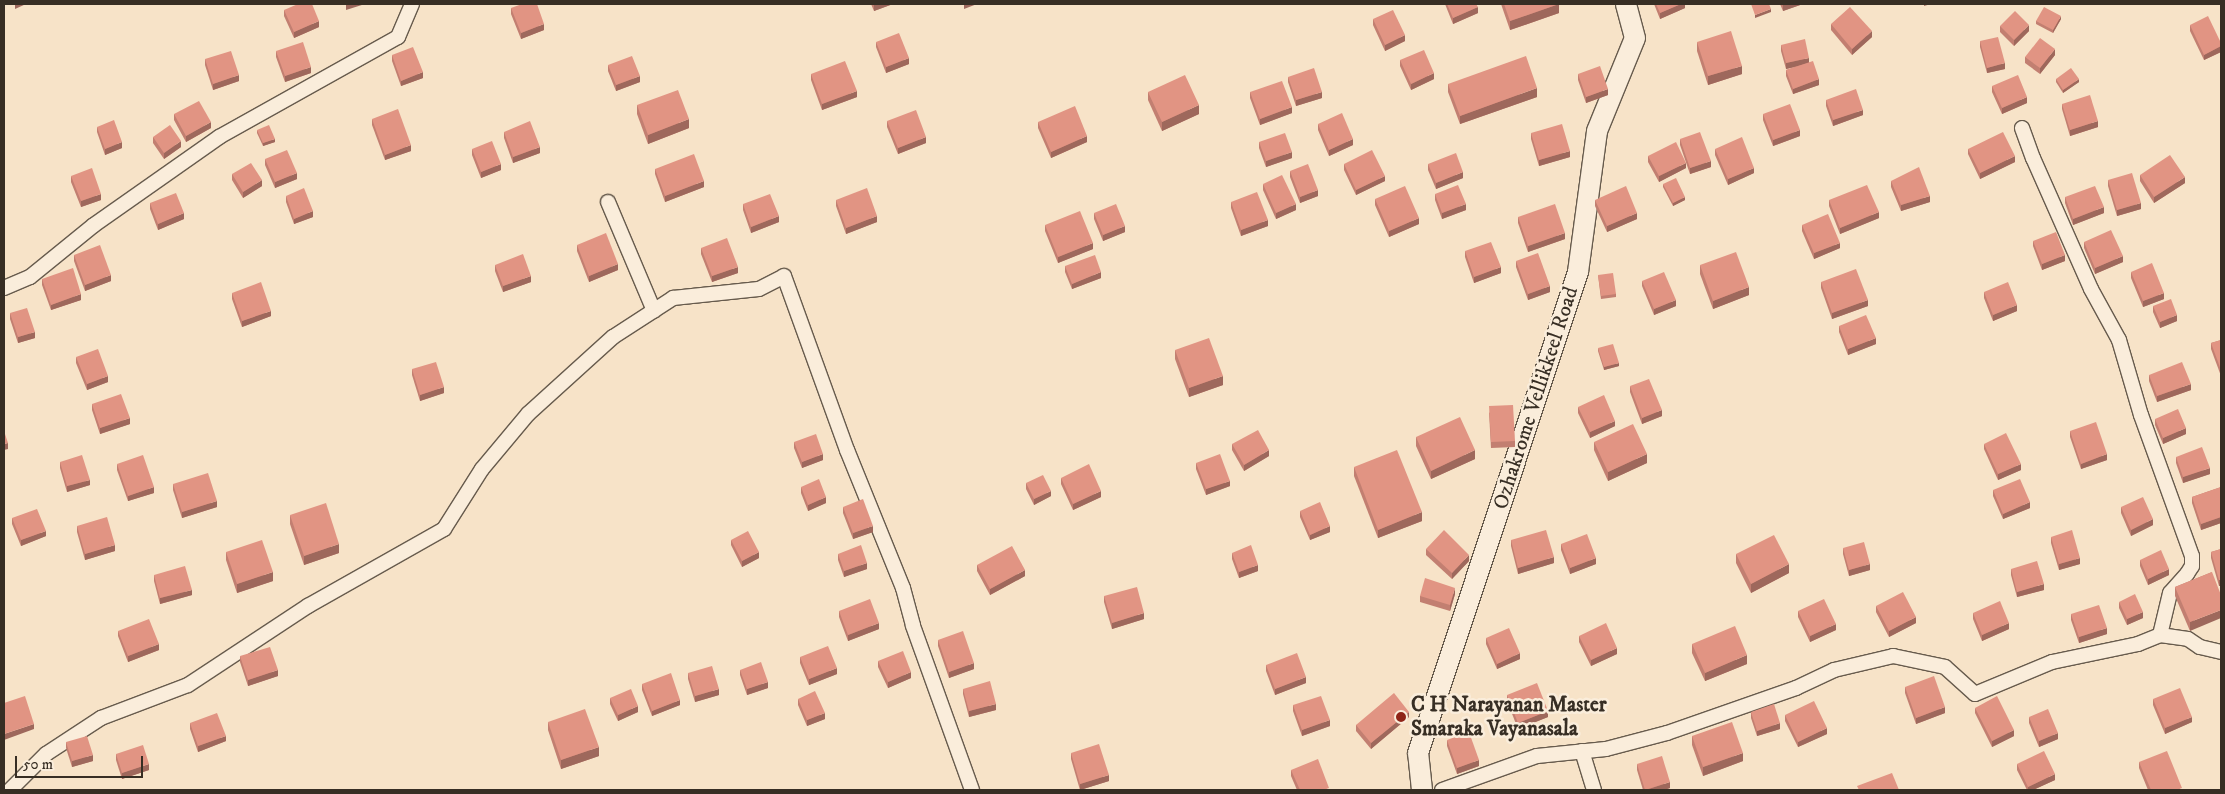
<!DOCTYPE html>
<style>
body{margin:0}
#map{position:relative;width:2225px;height:794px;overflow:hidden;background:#f7e3c8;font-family:"IM FELL DW Pica",serif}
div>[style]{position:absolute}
.roads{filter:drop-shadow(1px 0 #675b4d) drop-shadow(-1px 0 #675b4d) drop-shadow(0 1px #675b4d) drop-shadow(0 -1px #675b4d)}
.street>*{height:14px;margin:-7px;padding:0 7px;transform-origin:7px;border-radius:7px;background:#faeddb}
.secondary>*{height:20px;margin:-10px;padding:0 10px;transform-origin:10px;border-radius:10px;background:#faeddb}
.wall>*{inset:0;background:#c27f71}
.shaded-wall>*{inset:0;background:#9e685c}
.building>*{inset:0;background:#e19483}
.dots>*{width:14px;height:14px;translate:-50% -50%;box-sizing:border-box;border:2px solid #faeddb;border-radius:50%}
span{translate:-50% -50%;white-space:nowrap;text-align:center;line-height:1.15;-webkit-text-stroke:5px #faeddb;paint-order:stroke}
.street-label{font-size:21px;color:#372e24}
.poi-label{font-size:21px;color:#372e24;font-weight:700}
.left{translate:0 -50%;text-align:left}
.frame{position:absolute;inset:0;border:5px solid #372e24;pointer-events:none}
.scale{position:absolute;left:15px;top:756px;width:128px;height:22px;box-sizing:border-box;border:2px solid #372e24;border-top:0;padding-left:6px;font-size:15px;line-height:18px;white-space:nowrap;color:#372e24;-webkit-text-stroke:4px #faeddb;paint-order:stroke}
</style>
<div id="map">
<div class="roads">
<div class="street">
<div style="left:2022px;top:128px;width:32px;rotate:70deg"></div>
<div style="left:2033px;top:158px;width:143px;rotate:66.1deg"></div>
<div style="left:2091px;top:289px;width:58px;rotate:61.2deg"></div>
<div style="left:2119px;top:340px;width:78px;rotate:73.7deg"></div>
<div style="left:2141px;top:415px;width:150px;rotate:70.1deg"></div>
<div style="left:2192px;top:556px;width:10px;rotate:90deg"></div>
<div style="left:2192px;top:566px;width:9px;rotate:122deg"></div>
<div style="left:2187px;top:574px;width:25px;rotate:132deg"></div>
<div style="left:2170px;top:593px;width:43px;rotate:103.4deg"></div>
<div style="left:608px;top:202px;width:118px;rotate:67.1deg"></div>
<div style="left:4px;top:288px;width:28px;rotate:-23deg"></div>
<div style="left:30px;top:277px;width:82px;rotate:-39.1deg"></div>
<div style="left:94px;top:225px;width:153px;rotate:-35.1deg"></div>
<div style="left:219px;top:137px;width:205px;rotate:-29.2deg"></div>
<div style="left:398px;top:37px;width:36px;rotate:-67deg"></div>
<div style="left:1582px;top:751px;width:41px;rotate:72.9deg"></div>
<div style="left:10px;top:790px;width:51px;rotate:-45deg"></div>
<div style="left:46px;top:754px;width:66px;rotate:-33.2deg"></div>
<div style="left:101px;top:718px;width:93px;rotate:-20.8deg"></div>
<div style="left:188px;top:685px;width:144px;rotate:-33.4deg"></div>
<div style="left:308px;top:606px;width:156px;rotate:-29.5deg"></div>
<div style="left:444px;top:529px;width:71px;rotate:-57.7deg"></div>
<div style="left:482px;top:469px;width:72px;rotate:-50.1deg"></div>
<div style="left:528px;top:414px;width:115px;rotate:-42.2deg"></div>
<div style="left:613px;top:337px;width:72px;rotate:-33deg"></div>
<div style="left:673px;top:298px;width:86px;rotate:-6deg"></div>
<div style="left:759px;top:289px;width:28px;rotate:-27deg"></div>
<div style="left:784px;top:276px;width:185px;rotate:70.1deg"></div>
<div style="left:847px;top:450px;width:149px;rotate:67.9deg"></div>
<div style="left:903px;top:588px;width:39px;rotate:75deg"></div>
<div style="left:913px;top:626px;width:174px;rotate:70.2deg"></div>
<div style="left:1442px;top:790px;width:101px;rotate:-19.7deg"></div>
<div style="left:1537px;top:756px;width:69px;rotate:-5.8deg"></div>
<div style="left:1606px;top:749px;width:63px;rotate:-14.7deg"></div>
<div style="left:1667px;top:733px;width:137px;rotate:-19.2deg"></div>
<div style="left:1796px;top:688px;width:42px;rotate:-25.3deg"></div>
<div style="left:1834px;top:670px;width:61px;rotate:-13.3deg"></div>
<div style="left:1893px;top:656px;width:53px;rotate:11.9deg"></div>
<div style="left:1945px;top:667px;width:40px;rotate:42deg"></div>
<div style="left:1975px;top:694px;width:83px;rotate:-22.6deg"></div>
<div style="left:2052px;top:662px;width:88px;rotate:-11.8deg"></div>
<div style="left:2138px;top:644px;width:24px;rotate:-22deg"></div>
<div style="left:2160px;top:635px;width:28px;rotate:8deg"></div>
<div style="left:2188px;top:639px;width:14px;rotate:34deg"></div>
<div style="left:2200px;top:647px;width:22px;rotate:13deg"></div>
</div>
<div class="secondary">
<div style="left:1422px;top:790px;width:37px;rotate:-96deg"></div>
<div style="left:1418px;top:753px;width:507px;rotate:-71.6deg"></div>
<div style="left:1578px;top:272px;width:142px;rotate:-82.3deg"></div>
<div style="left:1597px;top:131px;width:100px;rotate:-67.8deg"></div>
<div style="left:1635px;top:38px;width:35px;rotate:-105deg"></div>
</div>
</div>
<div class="wall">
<div style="clip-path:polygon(871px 4px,893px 4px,874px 11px)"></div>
<div style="clip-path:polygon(1445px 4px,1476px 4px,1478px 13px,1453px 24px)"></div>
<div style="clip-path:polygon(1501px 4px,1559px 4px,1559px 13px,1510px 30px)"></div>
<div style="clip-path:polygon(1654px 4px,1685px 4px,1685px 8px,1660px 19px)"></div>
<div style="clip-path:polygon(1780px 4px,1803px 4px,1783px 11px)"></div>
<div style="clip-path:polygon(511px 8px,544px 30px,521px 39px,511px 14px)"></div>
<div style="clip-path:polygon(284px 10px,319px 27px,294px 38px,284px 16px)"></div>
<div style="clip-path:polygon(1373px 19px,1405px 41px,1385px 51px,1373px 25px)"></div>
<div style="clip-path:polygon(2061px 19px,2053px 33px,2036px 24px,2036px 21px)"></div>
<div style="clip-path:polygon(1831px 24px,1872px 37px,1852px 55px,1831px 30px)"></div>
<div style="clip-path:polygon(2190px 25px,2221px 43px,2221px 52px,2204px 60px,2190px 31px)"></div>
<div style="clip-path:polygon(2000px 26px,2029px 31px,2014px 46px,2000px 32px)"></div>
<div style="clip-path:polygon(1980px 41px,2005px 69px,1987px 73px,1980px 47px)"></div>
<div style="clip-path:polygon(876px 42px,909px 64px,886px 73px,876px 47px)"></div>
<div style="clip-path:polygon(1697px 42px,1742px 74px,1708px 85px,1697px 51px)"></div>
<div style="clip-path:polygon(1781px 45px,1809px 62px,1819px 85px,1793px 94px,1786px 76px,1786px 70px,1796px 67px,1786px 69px,1781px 51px)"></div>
<div style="clip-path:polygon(276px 51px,311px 73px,285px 82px,276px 57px)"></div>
<div style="clip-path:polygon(392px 55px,423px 78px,401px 86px,392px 61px)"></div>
<div style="clip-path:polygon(2055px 55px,2040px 74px,2025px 63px,2025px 57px)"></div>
<div style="clip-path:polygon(205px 59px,239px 81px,213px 90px,205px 65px)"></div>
<div style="clip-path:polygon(1400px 60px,1434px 79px,1411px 90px,1400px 66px)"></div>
<div style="clip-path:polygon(608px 65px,640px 82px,616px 91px,608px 71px)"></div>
<div style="clip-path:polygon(811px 74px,857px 97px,822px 110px,811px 80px)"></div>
<div style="clip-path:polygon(1578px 74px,1608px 95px,1586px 103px,1578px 80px)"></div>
<div style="clip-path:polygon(1288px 77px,1322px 98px,1296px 106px,1288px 82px)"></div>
<div style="clip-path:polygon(2056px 79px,2079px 82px,2063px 93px,2056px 82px)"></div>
<div style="clip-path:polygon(1448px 84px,1537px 97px,1460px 124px,1448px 92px)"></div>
<div style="clip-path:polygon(1992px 86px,2027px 103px,2002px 114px,1992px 92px)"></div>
<div style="clip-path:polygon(1148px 92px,1199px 114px,1162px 131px,1148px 100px)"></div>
<div style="clip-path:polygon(1250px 92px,1292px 113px,1260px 125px,1250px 98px)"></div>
<div style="clip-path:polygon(1826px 100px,1863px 115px,1833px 126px,1826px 106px)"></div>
<div style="clip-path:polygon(2062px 104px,2098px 127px,2070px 136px,2062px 109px)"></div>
<div style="clip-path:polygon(637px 105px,689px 128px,648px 144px,637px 114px)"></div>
<div style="clip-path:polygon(174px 114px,211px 128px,186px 142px,174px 120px)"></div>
<div style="clip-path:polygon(1763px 114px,1800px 136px,1773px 146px,1763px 120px)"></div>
<div style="clip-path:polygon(372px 119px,411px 151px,385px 160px,372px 125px)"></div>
<div style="clip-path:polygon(887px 121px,926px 143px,898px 154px,887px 127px)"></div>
<div style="clip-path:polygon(1038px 122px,1087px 142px,1051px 158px,1038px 128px)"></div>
<div style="clip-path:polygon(1318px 124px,1353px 145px,1329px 156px,1318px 130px)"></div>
<div style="clip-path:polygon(97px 127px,122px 148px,105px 155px,97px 132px)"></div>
<div style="clip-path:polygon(257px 130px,275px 142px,263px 146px,257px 133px)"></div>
<div style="clip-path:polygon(504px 132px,540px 153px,513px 163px,504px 138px)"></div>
<div style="clip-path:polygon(1531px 133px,1570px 157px,1539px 166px,1531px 139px)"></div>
<div style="clip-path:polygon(153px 137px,181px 147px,164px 159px,153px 143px)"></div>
<div style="clip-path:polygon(1680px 139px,1711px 167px,1690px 174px,1680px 145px)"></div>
<div style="clip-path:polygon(1259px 142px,1292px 158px,1266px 167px,1259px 148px)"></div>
<div style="clip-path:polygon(472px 149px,501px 170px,481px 178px,472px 155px)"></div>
<div style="clip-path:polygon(1715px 149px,1754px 173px,1728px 185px,1715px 155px)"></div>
<div style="clip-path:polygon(1968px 149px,2015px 162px,1980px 179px,1968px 154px)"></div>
<div style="clip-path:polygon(1648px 156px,1686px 168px,1659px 182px,1648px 162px)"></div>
<div style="clip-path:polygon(265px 159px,297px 179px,275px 188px,265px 165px)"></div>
<div style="clip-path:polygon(1344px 164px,1385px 181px,1356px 195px,1344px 170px)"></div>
<div style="clip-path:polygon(1428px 164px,1463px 178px,1436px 189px,1428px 170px)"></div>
<div style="clip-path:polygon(655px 169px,704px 187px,665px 202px,655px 174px)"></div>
<div style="clip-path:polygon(1290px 171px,1318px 196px,1300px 203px,1290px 177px)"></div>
<div style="clip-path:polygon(232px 174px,262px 186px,243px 198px,232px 180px)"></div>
<div style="clip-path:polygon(2140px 175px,2185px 183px,2154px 203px,2140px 181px)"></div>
<div style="clip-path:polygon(71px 176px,101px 200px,81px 207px,71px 182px)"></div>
<div style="clip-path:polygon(2108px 180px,2141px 209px,2117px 216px,2108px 186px)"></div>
<div style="clip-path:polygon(1891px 181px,1930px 202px,1901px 211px,1891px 187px)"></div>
<div style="clip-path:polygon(1263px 184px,1296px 210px,1276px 219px,1263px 190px)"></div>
<div style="clip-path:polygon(1663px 184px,1685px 200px,1673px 206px,1663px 187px)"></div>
<div style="clip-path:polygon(1435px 194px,1466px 210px,1442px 219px,1435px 200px)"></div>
<div style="clip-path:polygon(286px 196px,313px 217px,294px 224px,286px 202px)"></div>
<div style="clip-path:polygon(2065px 197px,2104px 213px,2073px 225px,2065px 203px)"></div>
<div style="clip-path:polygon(1375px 199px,1419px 224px,1389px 237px,1375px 205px)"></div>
<div style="clip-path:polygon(836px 200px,877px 222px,846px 234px,836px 206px)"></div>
<div style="clip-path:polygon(1595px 200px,1637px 219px,1607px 232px,1595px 206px)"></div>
<div style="clip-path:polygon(1829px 200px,1879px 218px,1840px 234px,1829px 206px)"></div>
<div style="clip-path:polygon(1231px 202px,1268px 226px,1241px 236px,1231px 208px)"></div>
<div style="clip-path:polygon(150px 203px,184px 219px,158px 230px,150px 209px)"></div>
<div style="clip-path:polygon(743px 204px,779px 222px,751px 233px,743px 210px)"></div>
<div style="clip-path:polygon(1094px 213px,1125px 232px,1103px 241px,1094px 219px)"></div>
<div style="clip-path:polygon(1518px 217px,1565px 239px,1528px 252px,1518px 223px)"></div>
<div style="clip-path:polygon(1045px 225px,1093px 249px,1058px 263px,1045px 231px)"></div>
<div style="clip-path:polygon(1802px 225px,1840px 248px,1814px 259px,1802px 231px)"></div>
<div style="clip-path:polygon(2033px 241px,2065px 261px,2042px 270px,2033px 246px)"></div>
<div style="clip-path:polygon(2084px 242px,2123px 262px,2095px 274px,2084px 248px)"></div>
<div style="clip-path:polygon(577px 245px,618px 270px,589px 282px,577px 251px)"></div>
<div style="clip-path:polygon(701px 248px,738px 273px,712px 282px,701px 254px)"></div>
<div style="clip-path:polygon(1465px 251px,1501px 273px,1474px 283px,1465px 257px)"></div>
<div style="clip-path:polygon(74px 255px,111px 281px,85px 291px,74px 261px)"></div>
<div style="clip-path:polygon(1516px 261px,1550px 292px,1528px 300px,1516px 267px)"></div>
<div style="clip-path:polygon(495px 265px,531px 282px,503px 292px,495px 271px)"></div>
<div style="clip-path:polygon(1700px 265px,1749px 295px,1713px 309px,1700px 274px)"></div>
<div style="clip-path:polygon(1065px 266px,1101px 278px,1072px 289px,1065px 272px)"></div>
<div style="clip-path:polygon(2131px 272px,2164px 299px,2143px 307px,2131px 278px)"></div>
<div style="clip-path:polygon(1598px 275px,1616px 294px,1616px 297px,1601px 299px)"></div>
<div style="clip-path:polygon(42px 279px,81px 300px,51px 310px,42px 285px)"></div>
<div style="clip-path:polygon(1642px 281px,1676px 306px,1654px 315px,1642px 286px)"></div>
<div style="clip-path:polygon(1821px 282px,1868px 306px,1832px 319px,1821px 288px)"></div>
<div style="clip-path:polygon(1984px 292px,2017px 311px,1993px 321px,1984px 298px)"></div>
<div style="clip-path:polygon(232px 293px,271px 316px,242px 327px,232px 299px)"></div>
<div style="clip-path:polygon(2153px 306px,2177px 321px,2160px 328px,2153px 312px)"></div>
<div style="clip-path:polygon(10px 313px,35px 338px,18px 343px,10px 319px)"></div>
<div style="clip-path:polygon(1839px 326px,1876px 344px,1848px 355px,1839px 332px)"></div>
<div style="clip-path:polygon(2221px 340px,2221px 376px,2211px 349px,2211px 343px)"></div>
<div style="clip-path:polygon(1598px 348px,1619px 366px,1604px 370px,1598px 351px)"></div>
<div style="clip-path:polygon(1175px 350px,1223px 385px,1189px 397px,1175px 359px)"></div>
<div style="clip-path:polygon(76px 357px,108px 382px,87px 390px,76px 363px)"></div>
<div style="clip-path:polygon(412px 369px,444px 393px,420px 401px,412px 375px)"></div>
<div style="clip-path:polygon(2149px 375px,2191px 390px,2157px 402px,2149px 381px)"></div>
<div style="clip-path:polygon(1630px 386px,1662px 416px,1642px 424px,1630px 392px)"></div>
<div style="clip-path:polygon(92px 404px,130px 424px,100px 434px,92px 410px)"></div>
<div style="clip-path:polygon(1578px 407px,1615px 426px,1590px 438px,1578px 413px)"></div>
<div style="clip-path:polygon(1489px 412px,1515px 441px,1515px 447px,1491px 448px)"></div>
<div style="clip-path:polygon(2155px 419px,2186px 434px,2163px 444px,2155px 425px)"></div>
<div style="clip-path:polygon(2070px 431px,2107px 460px,2081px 469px,2070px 437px)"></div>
<div style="clip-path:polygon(1416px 437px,1475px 459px,1431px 479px,1416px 446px)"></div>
<div style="clip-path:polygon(794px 442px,823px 460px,802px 468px,794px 448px)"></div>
<div style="clip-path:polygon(1594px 442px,1647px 463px,1608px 481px,1594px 450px)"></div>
<div style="clip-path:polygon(1232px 444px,1269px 456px,1244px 471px,1232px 450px)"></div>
<div style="clip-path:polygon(1984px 444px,2021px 470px,1998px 480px,1984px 449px)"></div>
<div style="clip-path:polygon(2176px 457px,2210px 474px,2183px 483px,2176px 463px)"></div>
<div style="clip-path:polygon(60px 462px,90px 485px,67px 492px,60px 468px)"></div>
<div style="clip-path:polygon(1196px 463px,1230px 486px,1206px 495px,1196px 469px)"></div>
<div style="clip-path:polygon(117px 464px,154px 493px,128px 501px,117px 470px)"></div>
<div style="clip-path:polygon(1354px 467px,1422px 521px,1378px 538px,1354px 476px)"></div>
<div style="clip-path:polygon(1061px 478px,1101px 497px,1073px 510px,1061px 484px)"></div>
<div style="clip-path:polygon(1026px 483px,1051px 496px,1034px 505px,1026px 489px)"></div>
<div style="clip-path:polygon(173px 484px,217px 507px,182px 518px,173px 490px)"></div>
<div style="clip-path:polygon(801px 487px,826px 503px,808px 511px,801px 493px)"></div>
<div style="clip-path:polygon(2221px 487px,2221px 523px,2201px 530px,2192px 503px,2192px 497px)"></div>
<div style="clip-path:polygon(1993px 490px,2030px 508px,2003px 519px,1993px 496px)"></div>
<div style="clip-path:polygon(843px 507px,873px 532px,853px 539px,843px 513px)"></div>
<div style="clip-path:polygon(2121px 507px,2153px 525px,2131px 536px,2121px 513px)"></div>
<div style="clip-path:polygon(1300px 511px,1330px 532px,1310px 540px,1300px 517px)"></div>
<div style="clip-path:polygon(290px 515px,339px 553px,304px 565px,290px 524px)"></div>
<div style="clip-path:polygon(12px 518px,46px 536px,21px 546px,12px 524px)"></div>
<div style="clip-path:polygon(77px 526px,115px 551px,85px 560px,77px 532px)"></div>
<div style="clip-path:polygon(2051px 537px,2080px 564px,2059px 570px,2051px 543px)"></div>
<div style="clip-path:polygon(731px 540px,759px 558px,742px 567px,731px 545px)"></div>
<div style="clip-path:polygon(1511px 540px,1554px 563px,1518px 574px,1511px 546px)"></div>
<div style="clip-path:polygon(1561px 544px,1596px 564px,1570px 574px,1561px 550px)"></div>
<div style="clip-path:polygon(1843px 548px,1870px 570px,1849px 576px,1843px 554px)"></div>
<div style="clip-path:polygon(1426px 549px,1469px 561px,1452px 579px,1426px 555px)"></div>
<div style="clip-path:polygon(2221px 549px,2219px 586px,2211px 558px,2211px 552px)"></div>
<div style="clip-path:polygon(226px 552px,273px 581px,237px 593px,226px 560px)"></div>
<div style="clip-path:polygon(1232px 553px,1258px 571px,1239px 578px,1232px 559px)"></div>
<div style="clip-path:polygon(838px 554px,867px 569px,844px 577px,838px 560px)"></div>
<div style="clip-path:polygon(1736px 554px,1789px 573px,1751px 593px,1736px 563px)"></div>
<div style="clip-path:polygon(2140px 560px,2169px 575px,2148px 585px,2140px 566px)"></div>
<div style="clip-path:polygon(977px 565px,1025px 576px,990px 595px,977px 571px)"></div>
<div style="clip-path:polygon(2011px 569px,2044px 590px,2017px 597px,2011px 575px)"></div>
<div style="clip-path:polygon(2212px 572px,2190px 631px,2175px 596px,2175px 587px)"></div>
<div style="clip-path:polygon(154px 575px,192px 595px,160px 604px,154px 581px)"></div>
<div style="clip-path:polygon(1455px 594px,1450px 611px,1420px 602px,1420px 596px)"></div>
<div style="clip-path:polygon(1104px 596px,1144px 619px,1112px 629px,1104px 602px)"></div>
<div style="clip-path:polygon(2119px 602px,2143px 618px,2127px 625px,2119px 608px)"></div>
<div style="clip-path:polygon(1876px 606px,1916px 623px,1889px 637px,1876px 612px)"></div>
<div style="clip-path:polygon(839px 611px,879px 629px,848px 641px,839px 617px)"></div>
<div style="clip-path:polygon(1798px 611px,1836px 630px,1810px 642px,1798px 617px)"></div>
<div style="clip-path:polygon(1973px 613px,2009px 629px,1982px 641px,1973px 619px)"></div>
<div style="clip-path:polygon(2071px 614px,2107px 634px,2079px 643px,2071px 620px)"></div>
<div style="clip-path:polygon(118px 631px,159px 650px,128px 662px,118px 636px)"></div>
<div style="clip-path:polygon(1579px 636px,1617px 654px,1591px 666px,1579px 642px)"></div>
<div style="clip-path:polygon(1486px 638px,1520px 659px,1497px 669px,1486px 644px)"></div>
<div style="clip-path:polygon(938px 640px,974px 669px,949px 678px,938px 646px)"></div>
<div style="clip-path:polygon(1692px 644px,1747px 664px,1705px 681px,1692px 653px)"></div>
<div style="clip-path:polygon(240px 656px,278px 676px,248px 686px,240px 662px)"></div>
<div style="clip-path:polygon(800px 657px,837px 674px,809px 685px,800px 663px)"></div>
<div style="clip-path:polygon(878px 661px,911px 678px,888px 688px,878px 667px)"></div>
<div style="clip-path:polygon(1266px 665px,1306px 683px,1275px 695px,1266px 671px)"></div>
<div style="clip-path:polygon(740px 670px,768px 688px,747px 695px,740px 675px)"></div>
<div style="clip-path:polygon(688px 673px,719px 695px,695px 702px,688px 679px)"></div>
<div style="clip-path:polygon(642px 684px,680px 705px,652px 716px,642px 690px)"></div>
<div style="clip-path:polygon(1905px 687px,1945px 713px,1916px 724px,1905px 693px)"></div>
<div style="clip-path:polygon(963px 689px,996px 710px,969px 717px,963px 694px)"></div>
<div style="clip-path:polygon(1507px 695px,1548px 717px,1518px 729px,1507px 701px)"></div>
<div style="clip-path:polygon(610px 698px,638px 712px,618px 721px,610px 704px)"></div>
<div style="clip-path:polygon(798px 699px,825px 719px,807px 726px,798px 705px)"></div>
<div style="clip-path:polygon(2153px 699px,2192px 722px,2165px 734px,2153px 705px)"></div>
<div style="clip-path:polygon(1293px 705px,1330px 726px,1302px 736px,1293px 711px)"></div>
<div style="clip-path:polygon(1975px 708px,2014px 736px,1992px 747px,1975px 713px)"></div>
<div style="clip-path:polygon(1751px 712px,1780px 729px,1757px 736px,1751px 718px)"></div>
<div style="clip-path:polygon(1785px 715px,1827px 734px,1798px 747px,1785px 721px)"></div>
<div style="clip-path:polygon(1409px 717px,1371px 749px,1356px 731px,1356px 725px)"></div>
<div style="clip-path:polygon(2029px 717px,2058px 739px,2039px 747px,2029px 723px)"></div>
<div style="clip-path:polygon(548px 722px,599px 756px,561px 769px,548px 730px)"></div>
<div style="clip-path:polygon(190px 723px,226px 741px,198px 752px,190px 729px)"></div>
<div style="clip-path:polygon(1692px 736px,1743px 761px,1703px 776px,1692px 745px)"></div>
<div style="clip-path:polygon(1447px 740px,1479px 766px,1457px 774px,1447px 746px)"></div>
<div style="clip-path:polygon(66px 742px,93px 761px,72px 767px,66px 748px)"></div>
<div style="clip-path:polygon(1071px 753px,1109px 781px,1080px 790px,1071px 759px)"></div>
<div style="clip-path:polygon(116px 754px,149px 770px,122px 779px,116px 760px)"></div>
<div style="clip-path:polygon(2139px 762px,2182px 790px,2148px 790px,2139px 768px)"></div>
<div style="clip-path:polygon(1637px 764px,1670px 788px,1664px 790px,1643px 790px,1637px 770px)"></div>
<div style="clip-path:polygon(2017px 764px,2055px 780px,2033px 790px,2027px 790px,2017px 770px)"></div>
<div style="clip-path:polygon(1291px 770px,1329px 790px,1297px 790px,1291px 776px)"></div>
</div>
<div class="shaded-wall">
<div style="clip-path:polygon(15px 4px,26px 4px,15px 9px)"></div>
<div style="clip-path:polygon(346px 4px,365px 4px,346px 10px)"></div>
<div style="clip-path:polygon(878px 4px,893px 4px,874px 11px,874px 5px)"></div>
<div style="clip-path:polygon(964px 4px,977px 4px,964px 9px)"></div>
<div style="clip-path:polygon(1559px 4px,1559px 13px,1510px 30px,1510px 21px)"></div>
<div style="clip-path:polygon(1681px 4px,1685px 4px,1685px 8px,1660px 19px,1660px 13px)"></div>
<div style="clip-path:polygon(1787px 4px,1803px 4px,1783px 11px,1783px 5px)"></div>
<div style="clip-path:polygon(1924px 4px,1931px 4px,1924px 6px)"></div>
<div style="clip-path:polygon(1478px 7px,1478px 13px,1453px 24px,1453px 18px)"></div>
<div style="clip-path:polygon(1771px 9px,1771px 12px,1755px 18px,1755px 15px)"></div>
<div style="clip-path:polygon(2061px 16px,2061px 19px,2053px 33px,2053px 30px)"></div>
<div style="clip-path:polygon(319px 21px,319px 27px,294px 38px,294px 32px)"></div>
<div style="clip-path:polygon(544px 24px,544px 30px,521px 39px,521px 33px)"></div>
<div style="clip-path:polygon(2029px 25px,2029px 31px,2014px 46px,2014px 40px)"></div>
<div style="clip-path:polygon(1872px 31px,1872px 37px,1852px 55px,1852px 49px)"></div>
<div style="clip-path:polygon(1405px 35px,1405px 41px,1385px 51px,1385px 45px)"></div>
<div style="clip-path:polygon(2221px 46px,2221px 52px,2204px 60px,2204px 55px)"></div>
<div style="clip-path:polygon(2055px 49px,2055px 55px,2040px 74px,2040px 68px)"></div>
<div style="clip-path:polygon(909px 58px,909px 64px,886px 73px,886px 67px)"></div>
<div style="clip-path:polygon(1809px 58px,1809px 63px,1786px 69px,1786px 63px)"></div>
<div style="clip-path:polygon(2005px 63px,2005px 69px,1987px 73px,1987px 68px)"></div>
<div style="clip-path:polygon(1742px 66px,1742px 74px,1708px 85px,1708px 76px)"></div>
<div style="clip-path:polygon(311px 67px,311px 73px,285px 82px,285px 76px)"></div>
<div style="clip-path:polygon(423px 72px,423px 78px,401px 86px,401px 81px)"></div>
<div style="clip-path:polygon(1434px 73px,1434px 79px,1411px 90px,1411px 84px)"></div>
<div style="clip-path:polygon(239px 75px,239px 81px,213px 90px,213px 84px)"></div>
<div style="clip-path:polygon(640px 76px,640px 82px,616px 91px,616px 85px)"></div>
<div style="clip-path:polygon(1819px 79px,1819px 85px,1793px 94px,1793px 89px)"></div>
<div style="clip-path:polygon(2079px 79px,2079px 82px,2063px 93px,2063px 90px)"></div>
<div style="clip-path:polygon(1537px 88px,1537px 97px,1460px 124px,1460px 116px)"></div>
<div style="clip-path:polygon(1608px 89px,1608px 95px,1586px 103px,1586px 97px)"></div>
<div style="clip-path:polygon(857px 91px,857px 97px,822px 110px,822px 104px)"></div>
<div style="clip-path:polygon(1322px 92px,1322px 98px,1296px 106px,1296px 100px)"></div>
<div style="clip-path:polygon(2027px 97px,2027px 103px,2002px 114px,2002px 108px)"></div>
<div style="clip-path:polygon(1199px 105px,1199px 114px,1162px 131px,1162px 122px)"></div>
<div style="clip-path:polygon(1292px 107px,1292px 113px,1260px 125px,1260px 119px)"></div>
<div style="clip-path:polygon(1863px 110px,1863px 115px,1833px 126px,1833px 120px)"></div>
<div style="clip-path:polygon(689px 119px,689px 128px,648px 144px,648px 135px)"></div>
<div style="clip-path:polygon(2098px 121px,2098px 127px,2070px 136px,2070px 130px)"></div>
<div style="clip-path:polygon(211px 122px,211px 128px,186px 142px,186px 136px)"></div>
<div style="clip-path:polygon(1800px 130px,1800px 136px,1773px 146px,1773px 140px)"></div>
<div style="clip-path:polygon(1087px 136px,1087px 142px,1051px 158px,1051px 152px)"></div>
<div style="clip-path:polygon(926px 137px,926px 143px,898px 154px,898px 148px)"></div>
<div style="clip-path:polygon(275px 139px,275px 142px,263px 146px,263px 143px)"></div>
<div style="clip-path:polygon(1353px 139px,1353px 145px,1329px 156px,1329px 150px)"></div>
<div style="clip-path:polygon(181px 141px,181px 147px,164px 159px,164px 153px)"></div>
<div style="clip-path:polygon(122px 142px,122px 148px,105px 155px,105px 149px)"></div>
<div style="clip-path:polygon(411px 145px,411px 151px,385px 160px,385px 155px)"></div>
<div style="clip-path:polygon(540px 147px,540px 153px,513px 163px,513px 157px)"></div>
<div style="clip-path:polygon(1570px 151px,1570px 157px,1539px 166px,1539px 160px)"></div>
<div style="clip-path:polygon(1292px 152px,1292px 158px,1266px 167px,1266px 161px)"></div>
<div style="clip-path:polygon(2015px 156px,2015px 162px,1980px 179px,1980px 173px)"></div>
<div style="clip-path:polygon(1711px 161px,1711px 167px,1690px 174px,1690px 168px)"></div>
<div style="clip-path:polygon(1686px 163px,1686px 168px,1659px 182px,1659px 176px)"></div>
<div style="clip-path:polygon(501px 164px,501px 170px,481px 178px,481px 172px)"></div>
<div style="clip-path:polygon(1754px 168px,1754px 173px,1728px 185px,1728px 179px)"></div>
<div style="clip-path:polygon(1463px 172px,1463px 178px,1436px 189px,1436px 183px)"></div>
<div style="clip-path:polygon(297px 173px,297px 179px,275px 188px,275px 182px)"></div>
<div style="clip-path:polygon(1385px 176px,1385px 181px,1356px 195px,1356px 190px)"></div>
<div style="clip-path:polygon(2185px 177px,2185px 183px,2154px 203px,2154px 197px)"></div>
<div style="clip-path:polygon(262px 180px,262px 186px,243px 198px,243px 192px)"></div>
<div style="clip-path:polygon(704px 181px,704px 187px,665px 202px,665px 196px)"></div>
<div style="clip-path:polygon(1318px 190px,1318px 196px,1300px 203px,1300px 197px)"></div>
<div style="clip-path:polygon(101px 194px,101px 200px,81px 207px,81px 201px)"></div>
<div style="clip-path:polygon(1930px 196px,1930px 202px,1901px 211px,1901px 205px)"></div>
<div style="clip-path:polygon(1685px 197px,1685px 200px,1673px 206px,1673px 203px)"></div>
<div style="clip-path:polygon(2141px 203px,2141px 209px,2117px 216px,2117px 210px)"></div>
<div style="clip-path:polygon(1296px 204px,1296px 210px,1276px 219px,1276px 213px)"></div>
<div style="clip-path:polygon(1466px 204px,1466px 210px,1442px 219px,1442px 213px)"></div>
<div style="clip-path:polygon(2104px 207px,2104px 213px,2073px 225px,2073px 219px)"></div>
<div style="clip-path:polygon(313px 211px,313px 217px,294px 224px,294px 219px)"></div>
<div style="clip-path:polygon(1879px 212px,1879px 218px,1840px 234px,1840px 228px)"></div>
<div style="clip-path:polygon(184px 213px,184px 219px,158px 230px,158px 224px)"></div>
<div style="clip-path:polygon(1637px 213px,1637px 219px,1607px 232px,1607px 226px)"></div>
<div style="clip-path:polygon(779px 216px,779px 222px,751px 233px,751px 227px)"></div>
<div style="clip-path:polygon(877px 216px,877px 222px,846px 234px,846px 228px)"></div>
<div style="clip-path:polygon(1419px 218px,1419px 224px,1389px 237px,1389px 231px)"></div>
<div style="clip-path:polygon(1268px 220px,1268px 226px,1241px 236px,1241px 230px)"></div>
<div style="clip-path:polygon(1125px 226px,1125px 232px,1103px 241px,1103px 235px)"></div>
<div style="clip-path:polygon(1565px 233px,1565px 239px,1528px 252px,1528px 246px)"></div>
<div style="clip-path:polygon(1093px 243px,1093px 249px,1058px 263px,1058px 257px)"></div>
<div style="clip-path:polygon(1840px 243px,1840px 248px,1814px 259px,1814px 253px)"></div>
<div style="clip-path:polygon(2065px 255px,2065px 261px,2042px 270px,2042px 264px)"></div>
<div style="clip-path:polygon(2123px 256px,2123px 262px,2095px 274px,2095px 268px)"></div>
<div style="clip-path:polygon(618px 264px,618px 270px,589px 282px,589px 276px)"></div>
<div style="clip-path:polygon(738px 267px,738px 273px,712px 282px,712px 276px)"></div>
<div style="clip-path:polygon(1501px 267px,1501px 273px,1474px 283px,1474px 277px)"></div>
<div style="clip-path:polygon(1101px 272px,1101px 278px,1072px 289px,1072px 284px)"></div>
<div style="clip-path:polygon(111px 275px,111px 281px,85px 291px,85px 285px)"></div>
<div style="clip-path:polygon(531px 276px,531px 282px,503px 292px,503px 286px)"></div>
<div style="clip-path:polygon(1550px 286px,1550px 292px,1528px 300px,1528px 294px)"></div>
<div style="clip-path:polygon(1749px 287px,1749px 295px,1713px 309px,1713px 301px)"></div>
<div style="clip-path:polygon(2164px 293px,2164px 299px,2143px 307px,2143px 301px)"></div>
<div style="clip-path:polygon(81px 294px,81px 300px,51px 310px,51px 305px)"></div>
<div style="clip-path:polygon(1676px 300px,1676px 306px,1654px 315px,1654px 309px)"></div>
<div style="clip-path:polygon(1868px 300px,1868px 306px,1832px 319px,1832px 313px)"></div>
<div style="clip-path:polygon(2017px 305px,2017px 311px,1993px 321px,1993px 315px)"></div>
<div style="clip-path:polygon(271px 311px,271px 316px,242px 327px,242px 321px)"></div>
<div style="clip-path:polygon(2177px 315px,2177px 321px,2160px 328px,2160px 322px)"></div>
<div style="clip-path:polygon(35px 332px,35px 338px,18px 343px,18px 337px)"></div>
<div style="clip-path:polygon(1876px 338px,1876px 344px,1848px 355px,1848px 349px)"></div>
<div style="clip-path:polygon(1619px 363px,1619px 366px,1604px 370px,1604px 367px)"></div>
<div style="clip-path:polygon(108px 376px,108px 382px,87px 390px,87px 384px)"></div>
<div style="clip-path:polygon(1223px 376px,1223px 385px,1189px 397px,1189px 388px)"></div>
<div style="clip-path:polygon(2191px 384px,2191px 390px,2157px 402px,2157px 396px)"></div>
<div style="clip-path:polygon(444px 387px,444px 393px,420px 401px,420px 395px)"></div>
<div style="clip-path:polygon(1662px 410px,1662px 416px,1642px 424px,1642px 418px)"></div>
<div style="clip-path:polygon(130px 418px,130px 424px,100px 434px,100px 428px)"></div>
<div style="clip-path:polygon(1615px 421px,1615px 426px,1590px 438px,1590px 432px)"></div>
<div style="clip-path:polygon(2186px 428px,2186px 434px,2163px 444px,2163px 438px)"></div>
<div style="clip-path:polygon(8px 443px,8px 449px,4px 450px,4px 444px)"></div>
<div style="clip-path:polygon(1269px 450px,1269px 456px,1244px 471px,1244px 465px)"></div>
<div style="clip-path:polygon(1475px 450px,1475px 459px,1431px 479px,1431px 471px)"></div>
<div style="clip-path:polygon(823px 454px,823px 460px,802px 468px,802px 462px)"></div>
<div style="clip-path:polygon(1647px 454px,1647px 463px,1608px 481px,1608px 472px)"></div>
<div style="clip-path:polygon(2107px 454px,2107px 460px,2081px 469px,2081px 464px)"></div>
<div style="clip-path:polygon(2021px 464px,2021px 470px,1998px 480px,1998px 474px)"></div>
<div style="clip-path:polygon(2210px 468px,2210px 474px,2183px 483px,2183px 477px)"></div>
<div style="clip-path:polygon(90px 480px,90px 485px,67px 492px,67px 486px)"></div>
<div style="clip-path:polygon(1230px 481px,1230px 486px,1206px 495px,1206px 489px)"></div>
<div style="clip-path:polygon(154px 487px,154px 493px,128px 501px,128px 496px)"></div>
<div style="clip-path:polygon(1051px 491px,1051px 496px,1034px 505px,1034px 499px)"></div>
<div style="clip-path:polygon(1101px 491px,1101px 497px,1073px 510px,1073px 504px)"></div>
<div style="clip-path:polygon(826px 497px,826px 503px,808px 511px,808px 505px)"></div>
<div style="clip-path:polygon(217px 501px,217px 507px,182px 518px,182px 512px)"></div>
<div style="clip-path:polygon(2030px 502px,2030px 508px,2003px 519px,2003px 514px)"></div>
<div style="clip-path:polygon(1422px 512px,1422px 521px,1378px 538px,1378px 530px)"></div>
<div style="clip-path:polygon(2221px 517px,2221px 523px,2201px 530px,2201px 524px)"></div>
<div style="clip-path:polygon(2153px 519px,2153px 525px,2131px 536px,2131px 530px)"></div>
<div style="clip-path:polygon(873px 526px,873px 532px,853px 539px,853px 533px)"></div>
<div style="clip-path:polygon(1330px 526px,1330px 532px,1310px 540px,1310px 535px)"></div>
<div style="clip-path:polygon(46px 531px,46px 536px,21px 546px,21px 540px)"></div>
<div style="clip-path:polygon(339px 544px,339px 553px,304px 565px,304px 556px)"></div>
<div style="clip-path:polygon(115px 545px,115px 551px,85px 560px,85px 554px)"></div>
<div style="clip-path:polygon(759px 552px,759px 558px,742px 567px,742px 561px)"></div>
<div style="clip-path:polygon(1469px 555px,1469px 561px,1452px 579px,1452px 573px)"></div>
<div style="clip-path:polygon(1554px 557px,1554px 563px,1518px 574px,1518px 568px)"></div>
<div style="clip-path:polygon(1596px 558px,1596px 564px,1570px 574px,1570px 568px)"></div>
<div style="clip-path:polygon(2080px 558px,2080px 564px,2059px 570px,2059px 564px)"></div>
<div style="clip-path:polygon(867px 563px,867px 569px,844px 577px,844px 571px)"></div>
<div style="clip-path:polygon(1789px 564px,1789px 573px,1751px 593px,1751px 584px)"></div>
<div style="clip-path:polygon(1870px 564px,1870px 570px,1849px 576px,1849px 570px)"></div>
<div style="clip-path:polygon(1258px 565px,1258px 571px,1239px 578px,1239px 572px)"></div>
<div style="clip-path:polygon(2169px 569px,2169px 575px,2148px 585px,2148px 579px)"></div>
<div style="clip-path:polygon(1025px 570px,1025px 576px,990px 595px,990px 589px)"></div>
<div style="clip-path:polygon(273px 572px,273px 581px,237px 593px,237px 584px)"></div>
<div style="clip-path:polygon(2219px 580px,2221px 580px,2221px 586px,2219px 586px)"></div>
<div style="clip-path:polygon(2044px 584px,2044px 590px,2017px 597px,2017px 592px)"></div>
<div style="clip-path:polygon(1455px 588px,1455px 594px,1450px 611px,1450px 605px)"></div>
<div style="clip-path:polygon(192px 590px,192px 595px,160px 604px,160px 598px)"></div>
<div style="clip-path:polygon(2221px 610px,2221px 618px,2190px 631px,2190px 622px)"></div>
<div style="clip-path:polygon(2143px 612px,2143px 618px,2127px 625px,2127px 619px)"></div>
<div style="clip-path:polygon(1144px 613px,1144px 619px,1112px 629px,1112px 623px)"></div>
<div style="clip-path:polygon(1916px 617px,1916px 623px,1889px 637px,1889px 631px)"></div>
<div style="clip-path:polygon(879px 623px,879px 629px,848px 641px,848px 635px)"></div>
<div style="clip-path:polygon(2009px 623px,2009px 629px,1982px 641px,1982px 635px)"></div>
<div style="clip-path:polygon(1836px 624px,1836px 630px,1810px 642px,1810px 636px)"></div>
<div style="clip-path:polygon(2107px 628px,2107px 634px,2079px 643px,2079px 637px)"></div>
<div style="clip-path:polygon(159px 644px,159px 650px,128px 662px,128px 656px)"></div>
<div style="clip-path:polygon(1617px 648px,1617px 654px,1591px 666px,1591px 660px)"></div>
<div style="clip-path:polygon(1520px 653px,1520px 659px,1497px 669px,1497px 664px)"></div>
<div style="clip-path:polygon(1747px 655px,1747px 664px,1705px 681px,1705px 673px)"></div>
<div style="clip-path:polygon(974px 663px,974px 669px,949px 678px,949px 672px)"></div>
<div style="clip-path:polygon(837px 668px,837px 674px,809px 685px,809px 679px)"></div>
<div style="clip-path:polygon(278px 670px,278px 676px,248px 686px,248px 680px)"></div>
<div style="clip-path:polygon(911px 672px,911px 678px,888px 688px,888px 682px)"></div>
<div style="clip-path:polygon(1306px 677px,1306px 683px,1275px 695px,1275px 689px)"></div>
<div style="clip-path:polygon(768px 682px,768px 688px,747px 695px,747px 689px)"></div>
<div style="clip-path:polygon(719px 689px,719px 695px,695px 702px,695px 696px)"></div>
<div style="clip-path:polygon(680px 700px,680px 705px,652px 716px,652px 711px)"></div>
<div style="clip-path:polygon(996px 704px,996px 710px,969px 717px,969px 711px)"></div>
<div style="clip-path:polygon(638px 706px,638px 712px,618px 721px,618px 715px)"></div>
<div style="clip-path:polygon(1945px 707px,1945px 713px,1916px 724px,1916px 718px)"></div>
<div style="clip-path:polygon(1548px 711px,1548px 717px,1518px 729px,1518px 723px)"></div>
<div style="clip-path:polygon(1409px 712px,1409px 717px,1371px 749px,1371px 743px)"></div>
<div style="clip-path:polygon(825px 713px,825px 719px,807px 726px,807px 720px)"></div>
<div style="clip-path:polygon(2192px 717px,2192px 722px,2165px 734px,2165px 728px)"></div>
<div style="clip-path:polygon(1330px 720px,1330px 726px,1302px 736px,1302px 730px)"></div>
<div style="clip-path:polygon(1780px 723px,1780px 729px,1757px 736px,1757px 731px)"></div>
<div style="clip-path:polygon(34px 724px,34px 729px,4px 740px,4px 734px)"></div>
<div style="clip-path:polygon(1827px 728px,1827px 734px,1798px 747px,1798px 742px)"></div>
<div style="clip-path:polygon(2014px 730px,2014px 736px,1992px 747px,1992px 741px)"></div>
<div style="clip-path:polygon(2058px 733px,2058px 739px,2039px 747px,2039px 741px)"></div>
<div style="clip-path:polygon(226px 736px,226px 741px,198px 752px,198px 746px)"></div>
<div style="clip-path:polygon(599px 747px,599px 756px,561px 769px,561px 760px)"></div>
<div style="clip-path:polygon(1743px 753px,1743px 761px,1703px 776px,1703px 767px)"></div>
<div style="clip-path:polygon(93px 755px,93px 761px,72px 767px,72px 761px)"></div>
<div style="clip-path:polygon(1479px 760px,1479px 766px,1457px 774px,1457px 768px)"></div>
<div style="clip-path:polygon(149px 764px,149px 770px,122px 779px,122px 773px)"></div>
<div style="clip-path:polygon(2055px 774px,2055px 780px,2033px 790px,2028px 790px,2028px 787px)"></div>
<div style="clip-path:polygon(1109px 775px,1109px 781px,1080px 790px,1080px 784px)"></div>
<div style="clip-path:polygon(1670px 782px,1670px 788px,1664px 790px,1646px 790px)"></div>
</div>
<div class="building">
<div style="clip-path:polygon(298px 4px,312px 4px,319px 21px,294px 32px,284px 10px)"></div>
<div style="clip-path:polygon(522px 4px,537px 4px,544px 24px,521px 33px,511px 8px)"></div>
<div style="clip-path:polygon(1447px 4px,1476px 4px,1478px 7px,1453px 18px)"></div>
<div style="clip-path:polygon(1504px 4px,1559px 4px,1510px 21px)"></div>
<div style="clip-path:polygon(1656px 4px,1681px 4px,1660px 13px)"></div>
<div style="clip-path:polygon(1751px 4px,1769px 4px,1771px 9px,1755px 15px)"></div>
<div style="clip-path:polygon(1850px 7px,1872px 31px,1852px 49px,1831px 24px)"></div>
<div style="clip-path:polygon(2044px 7px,2061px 16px,2053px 30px,2036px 21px)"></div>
<div style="clip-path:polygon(1393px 10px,1405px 35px,1385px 45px,1373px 19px)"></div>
<div style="clip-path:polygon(2015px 11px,2029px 25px,2014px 40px,2000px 26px)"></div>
<div style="clip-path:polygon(2208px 16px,2221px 43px,2221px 46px,2204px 55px,2190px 25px)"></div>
<div style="clip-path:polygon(1731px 31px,1742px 66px,1708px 76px,1697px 42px)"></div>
<div style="clip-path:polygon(899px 33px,909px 58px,886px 67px,876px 42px)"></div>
<div style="clip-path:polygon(1998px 37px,2005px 63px,1987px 68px,1980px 41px)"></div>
<div style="clip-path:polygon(2040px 38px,2055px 49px,2040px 68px,2025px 57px)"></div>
<div style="clip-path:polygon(1805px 39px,1809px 58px,1786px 63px,1781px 45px)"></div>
<div style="clip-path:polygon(303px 42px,311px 67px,285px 76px,276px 51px)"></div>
<div style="clip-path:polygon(413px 47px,423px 72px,401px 81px,392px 55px)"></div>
<div style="clip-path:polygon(1424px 50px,1434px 73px,1411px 84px,1400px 60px)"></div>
<div style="clip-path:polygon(231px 51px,239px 75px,213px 84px,205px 59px)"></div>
<div style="clip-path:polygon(632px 56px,640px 76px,616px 85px,608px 65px)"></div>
<div style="clip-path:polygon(1526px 56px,1537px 88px,1460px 116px,1448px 84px)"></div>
<div style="clip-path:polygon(845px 61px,857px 91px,822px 104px,811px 74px)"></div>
<div style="clip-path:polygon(1813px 61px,1819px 79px,1793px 89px,1786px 70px)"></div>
<div style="clip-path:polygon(1600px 66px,1608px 89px,1586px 97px,1578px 74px)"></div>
<div style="clip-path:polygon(1314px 68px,1322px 92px,1296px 100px,1288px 77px)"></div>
<div style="clip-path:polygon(2071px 68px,2079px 79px,2063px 90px,2056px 79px)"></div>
<div style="clip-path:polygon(1185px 75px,1199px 105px,1162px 122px,1148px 92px)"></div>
<div style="clip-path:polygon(2018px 75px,2027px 97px,2002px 108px,1992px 86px)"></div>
<div style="clip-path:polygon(1282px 81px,1292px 107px,1260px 119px,1250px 92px)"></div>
<div style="clip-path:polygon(1856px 89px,1863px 110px,1833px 120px,1826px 100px)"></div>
<div style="clip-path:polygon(678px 90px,689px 119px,648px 135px,637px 105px)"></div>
<div style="clip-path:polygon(2090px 95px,2098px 121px,2070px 130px,2062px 104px)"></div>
<div style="clip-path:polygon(199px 101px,211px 122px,186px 136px,174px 114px)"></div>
<div style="clip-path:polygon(1790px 104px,1800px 130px,1773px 140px,1763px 114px)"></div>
<div style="clip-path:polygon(1075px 106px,1087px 136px,1051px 152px,1038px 122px)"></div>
<div style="clip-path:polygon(398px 109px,411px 145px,385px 155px,372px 119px)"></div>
<div style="clip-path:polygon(916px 110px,926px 137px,898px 148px,887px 121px)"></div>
<div style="clip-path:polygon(1342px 113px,1353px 139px,1329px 150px,1318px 124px)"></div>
<div style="clip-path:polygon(114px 120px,122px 142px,105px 149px,97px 127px)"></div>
<div style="clip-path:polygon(530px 121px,540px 147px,513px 157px,504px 132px)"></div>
<div style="clip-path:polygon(1562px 124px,1570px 151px,1539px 160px,1531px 133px)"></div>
<div style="clip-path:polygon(170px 125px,181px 141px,164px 153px,153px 137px)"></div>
<div style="clip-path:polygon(269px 125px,275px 139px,263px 143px,257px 130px)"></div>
<div style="clip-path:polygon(1700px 132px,1711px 161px,1690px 168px,1680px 139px)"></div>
<div style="clip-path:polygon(2003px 132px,2015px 156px,1980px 173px,1968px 149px)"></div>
<div style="clip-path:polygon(1285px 133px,1292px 152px,1266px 161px,1259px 142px)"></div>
<div style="clip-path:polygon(1742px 137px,1754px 168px,1728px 179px,1715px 149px)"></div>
<div style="clip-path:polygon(492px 141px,501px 164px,481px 172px,472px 149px)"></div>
<div style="clip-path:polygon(1676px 142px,1686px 163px,1659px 176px,1648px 156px)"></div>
<div style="clip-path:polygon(287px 150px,297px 173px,275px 182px,265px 159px)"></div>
<div style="clip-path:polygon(1372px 150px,1385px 176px,1356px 190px,1344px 164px)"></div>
<div style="clip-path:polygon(1456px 153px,1463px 172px,1436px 183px,1428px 164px)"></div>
<div style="clip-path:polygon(694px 154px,704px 181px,665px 196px,655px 169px)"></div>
<div style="clip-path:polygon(2170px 155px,2185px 177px,2154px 197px,2140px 175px)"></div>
<div style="clip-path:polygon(251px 163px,262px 180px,243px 192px,232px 174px)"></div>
<div style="clip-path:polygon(1308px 164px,1318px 190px,1300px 197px,1290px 171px)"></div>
<div style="clip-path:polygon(1919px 167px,1930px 196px,1901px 205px,1891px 181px)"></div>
<div style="clip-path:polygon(92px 168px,101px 194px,81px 201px,71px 176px)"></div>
<div style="clip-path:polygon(2132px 173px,2141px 203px,2117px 210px,2108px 180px)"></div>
<div style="clip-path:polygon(1282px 175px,1296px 204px,1276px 213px,1263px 184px)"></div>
<div style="clip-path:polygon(1676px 178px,1685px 197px,1673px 203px,1663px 184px)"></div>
<div style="clip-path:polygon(1458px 185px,1466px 204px,1442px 213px,1435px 194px)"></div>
<div style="clip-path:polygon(1867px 185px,1879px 212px,1840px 228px,1829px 200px)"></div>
<div style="clip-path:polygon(1405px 186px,1419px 218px,1389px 231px,1375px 199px)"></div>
<div style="clip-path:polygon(1626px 186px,1637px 213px,1607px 226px,1595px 200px)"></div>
<div style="clip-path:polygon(2095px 186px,2104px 207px,2073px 219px,2065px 197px)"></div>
<div style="clip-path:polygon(304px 188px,313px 211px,294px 219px,286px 196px)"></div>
<div style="clip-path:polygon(867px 188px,877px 216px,846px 228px,836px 200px)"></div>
<div style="clip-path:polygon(1257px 192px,1268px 220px,1241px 230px,1231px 202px)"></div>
<div style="clip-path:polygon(176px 193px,184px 213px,158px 224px,150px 203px)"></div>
<div style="clip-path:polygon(770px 194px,779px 216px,751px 227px,743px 204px)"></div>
<div style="clip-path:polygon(1116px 204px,1125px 226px,1103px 235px,1094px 213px)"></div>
<div style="clip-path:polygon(1555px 204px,1565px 233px,1528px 246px,1518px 217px)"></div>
<div style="clip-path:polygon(1080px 211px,1093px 243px,1058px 257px,1045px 225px)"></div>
<div style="clip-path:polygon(1828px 214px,1840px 243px,1814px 253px,1802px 225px)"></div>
<div style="clip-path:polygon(2111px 230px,2123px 256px,2095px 268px,2084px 242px)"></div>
<div style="clip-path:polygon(2056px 232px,2065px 255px,2042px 264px,2033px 241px)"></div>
<div style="clip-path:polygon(606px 233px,618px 264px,589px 276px,577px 245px)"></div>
<div style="clip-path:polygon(727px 238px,738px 267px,712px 276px,701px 248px)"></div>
<div style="clip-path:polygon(1491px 242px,1501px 267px,1474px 277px,1465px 251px)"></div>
<div style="clip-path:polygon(100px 245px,111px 275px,85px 285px,74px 255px)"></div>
<div style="clip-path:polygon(1736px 252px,1749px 287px,1713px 301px,1700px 265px)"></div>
<div style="clip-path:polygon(1538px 253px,1550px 286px,1528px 294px,1516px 261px)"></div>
<div style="clip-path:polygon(523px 254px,531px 276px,503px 286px,495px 265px)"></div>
<div style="clip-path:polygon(1095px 255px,1101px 272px,1072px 284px,1065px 266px)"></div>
<div style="clip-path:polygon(2152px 263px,2164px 293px,2143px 301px,2131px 272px)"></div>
<div style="clip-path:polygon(73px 268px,81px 294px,51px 305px,42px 279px)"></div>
<div style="clip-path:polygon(1856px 269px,1868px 300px,1832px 313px,1821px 282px)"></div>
<div style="clip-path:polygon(1664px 272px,1676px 300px,1654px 309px,1642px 281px)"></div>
<div style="clip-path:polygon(1613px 273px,1616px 294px,1601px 296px,1598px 275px)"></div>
<div style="clip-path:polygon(261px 282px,271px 311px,242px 321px,232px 293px)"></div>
<div style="clip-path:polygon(2008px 282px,2017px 305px,1993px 315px,1984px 292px)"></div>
<div style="clip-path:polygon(2171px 299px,2177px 315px,2160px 322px,2153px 306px)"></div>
<div style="clip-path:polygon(27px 308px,35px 332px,18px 337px,10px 313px)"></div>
<div style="clip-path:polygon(1866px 315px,1876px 338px,1848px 349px,1839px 326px)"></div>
<div style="clip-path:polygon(1209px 338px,1223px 376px,1189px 388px,1175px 350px)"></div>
<div style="clip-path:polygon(2221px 340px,2221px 370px,2211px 343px)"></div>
<div style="clip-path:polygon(1613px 344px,1619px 363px,1604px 367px,1598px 348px)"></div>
<div style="clip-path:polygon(98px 349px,108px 376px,87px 384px,76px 357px)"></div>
<div style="clip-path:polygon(436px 362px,444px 387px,420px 395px,412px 369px)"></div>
<div style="clip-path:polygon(2182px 362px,2191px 384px,2157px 396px,2149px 375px)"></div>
<div style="clip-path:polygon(1649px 379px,1662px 410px,1642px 418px,1630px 386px)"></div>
<div style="clip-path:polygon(121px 394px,130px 418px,100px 428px,92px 404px)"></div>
<div style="clip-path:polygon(1604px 395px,1615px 421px,1590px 432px,1578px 407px)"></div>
<div style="clip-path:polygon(1513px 405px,1515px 441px,1491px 442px,1489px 406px)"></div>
<div style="clip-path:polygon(2178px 409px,2186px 428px,2163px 438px,2155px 419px)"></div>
<div style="clip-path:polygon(1460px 417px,1475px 450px,1431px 471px,1416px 437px)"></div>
<div style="clip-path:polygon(2096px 422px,2107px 454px,2081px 464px,2070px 431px)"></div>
<div style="clip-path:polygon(1633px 424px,1647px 454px,1608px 472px,1594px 442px)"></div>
<div style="clip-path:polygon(1258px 430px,1269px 450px,1244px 465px,1232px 444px)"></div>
<div style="clip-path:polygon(4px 431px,8px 443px,4px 444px)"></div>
<div style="clip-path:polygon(2006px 433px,2021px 464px,1998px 474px,1984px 444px)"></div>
<div style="clip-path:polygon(816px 434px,823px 454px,802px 462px,794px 442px)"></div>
<div style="clip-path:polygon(2202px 447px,2210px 468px,2183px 477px,2176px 457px)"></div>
<div style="clip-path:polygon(1397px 450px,1422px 512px,1378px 530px,1354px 467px)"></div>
<div style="clip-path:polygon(1220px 454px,1230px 481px,1206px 489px,1196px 463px)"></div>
<div style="clip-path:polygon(82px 455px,90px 480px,67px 486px,60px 462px)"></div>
<div style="clip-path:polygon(143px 455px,154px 487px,128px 496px,117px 464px)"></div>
<div style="clip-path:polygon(1089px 464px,1101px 491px,1073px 504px,1061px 478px)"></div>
<div style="clip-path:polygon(208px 473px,217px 501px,182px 512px,173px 484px)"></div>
<div style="clip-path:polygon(1043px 475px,1051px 491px,1034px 499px,1026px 483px)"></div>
<div style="clip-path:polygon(819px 479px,826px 497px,808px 505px,801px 487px)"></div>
<div style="clip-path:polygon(2020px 479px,2030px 502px,2003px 514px,1993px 490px)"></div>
<div style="clip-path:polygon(2221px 487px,2221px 517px,2201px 524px,2192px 497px)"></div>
<div style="clip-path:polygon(2143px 497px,2153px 519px,2131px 530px,2121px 507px)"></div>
<div style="clip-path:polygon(863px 499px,873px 526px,853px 533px,843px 507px)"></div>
<div style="clip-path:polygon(1320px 502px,1330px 526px,1310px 535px,1300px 511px)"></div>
<div style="clip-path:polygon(326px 503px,339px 544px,304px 556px,290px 515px)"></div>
<div style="clip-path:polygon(37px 509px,46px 531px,21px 540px,12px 518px)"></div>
<div style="clip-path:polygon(107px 517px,115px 545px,85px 554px,77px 526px)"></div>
<div style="clip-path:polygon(1444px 530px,1469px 555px,1452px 573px,1426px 549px)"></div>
<div style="clip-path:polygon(1546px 530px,1554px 557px,1518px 568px,1511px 540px)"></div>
<div style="clip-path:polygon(2072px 530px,2080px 558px,2059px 564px,2051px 537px)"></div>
<div style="clip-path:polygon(748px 531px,759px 552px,742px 561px,731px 540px)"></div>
<div style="clip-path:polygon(1587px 534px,1596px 558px,1570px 568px,1561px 544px)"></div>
<div style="clip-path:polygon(1774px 535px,1789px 564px,1751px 584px,1736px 554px)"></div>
<div style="clip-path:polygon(262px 540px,273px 572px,237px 584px,226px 552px)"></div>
<div style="clip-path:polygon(1864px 542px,1870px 564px,1849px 570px,1843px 548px)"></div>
<div style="clip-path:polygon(861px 545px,867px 563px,844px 571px,838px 554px)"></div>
<div style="clip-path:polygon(1251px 545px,1258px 565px,1239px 572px,1232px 553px)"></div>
<div style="clip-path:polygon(1012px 546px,1025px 570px,990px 589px,977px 565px)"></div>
<div style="clip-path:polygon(2221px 549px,2221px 580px,2219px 580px,2211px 552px)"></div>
<div style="clip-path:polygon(2161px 550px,2169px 569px,2148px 579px,2140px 560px)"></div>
<div style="clip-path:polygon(2037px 561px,2044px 584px,2017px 592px,2011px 569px)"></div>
<div style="clip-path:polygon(185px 566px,192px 590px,160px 598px,154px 575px)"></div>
<div style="clip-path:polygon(2212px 572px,2221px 595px,2221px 610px,2190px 622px,2175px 587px)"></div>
<div style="clip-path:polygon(1425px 578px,1455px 588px,1450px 605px,1420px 596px)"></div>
<div style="clip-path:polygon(1137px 587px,1144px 613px,1112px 623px,1104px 596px)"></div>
<div style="clip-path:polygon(1903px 592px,1916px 617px,1889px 631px,1876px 606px)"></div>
<div style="clip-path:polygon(2135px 594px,2143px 612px,2127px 619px,2119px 602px)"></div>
<div style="clip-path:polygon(870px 599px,879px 623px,848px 635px,839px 611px)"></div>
<div style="clip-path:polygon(1824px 599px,1836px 624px,1810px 636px,1798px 611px)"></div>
<div style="clip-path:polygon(2000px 601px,2009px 623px,1982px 635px,1973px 613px)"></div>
<div style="clip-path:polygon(2099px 605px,2107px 628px,2079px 637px,2071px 614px)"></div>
<div style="clip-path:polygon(149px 619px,159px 644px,128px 656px,118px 631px)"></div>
<div style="clip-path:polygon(1606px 623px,1617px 648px,1591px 660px,1579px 636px)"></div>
<div style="clip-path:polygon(1735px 626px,1747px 655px,1705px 673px,1692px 644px)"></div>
<div style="clip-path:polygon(1509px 628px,1520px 653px,1497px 664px,1486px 638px)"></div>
<div style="clip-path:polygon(963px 631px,974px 663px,949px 672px,938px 640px)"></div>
<div style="clip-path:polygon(828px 646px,837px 668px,809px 679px,800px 657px)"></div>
<div style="clip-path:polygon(270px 647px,278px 670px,248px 680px,240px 656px)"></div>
<div style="clip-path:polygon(903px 651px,911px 672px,888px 682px,878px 661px)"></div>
<div style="clip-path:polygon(1297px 653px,1306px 677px,1275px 689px,1266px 665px)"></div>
<div style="clip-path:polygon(761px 662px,768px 682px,747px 689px,740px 670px)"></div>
<div style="clip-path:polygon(712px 666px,719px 689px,695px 696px,688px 673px)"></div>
<div style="clip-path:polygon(671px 673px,680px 700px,652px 711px,642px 684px)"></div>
<div style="clip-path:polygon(1934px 676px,1945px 707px,1916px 718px,1905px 687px)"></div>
<div style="clip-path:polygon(990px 681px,996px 704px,969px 711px,963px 689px)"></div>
<div style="clip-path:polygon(1537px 683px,1548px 711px,1518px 723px,1507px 695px)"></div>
<div style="clip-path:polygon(2180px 688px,2192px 717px,2165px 728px,2153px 699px)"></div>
<div style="clip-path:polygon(631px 689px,638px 706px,618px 715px,610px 698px)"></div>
<div style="clip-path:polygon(815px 691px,825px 713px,807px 720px,798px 699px)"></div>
<div style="clip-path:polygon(1394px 693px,1409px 712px,1371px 743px,1356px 725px)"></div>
<div style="clip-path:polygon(25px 696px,34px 724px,4px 734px,4px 703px)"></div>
<div style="clip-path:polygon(1321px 696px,1330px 720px,1302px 730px,1293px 705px)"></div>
<div style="clip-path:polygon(1997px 696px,2014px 730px,1992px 741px,1975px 708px)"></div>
<div style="clip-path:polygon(1814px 701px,1827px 728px,1798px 742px,1785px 715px)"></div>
<div style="clip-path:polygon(1774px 704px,1780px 723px,1757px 731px,1751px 712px)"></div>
<div style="clip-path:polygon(585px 709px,599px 747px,561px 760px,548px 722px)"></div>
<div style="clip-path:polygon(2048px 709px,2058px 733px,2039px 741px,2029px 717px)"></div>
<div style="clip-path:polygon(217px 713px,226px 736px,198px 746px,190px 723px)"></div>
<div style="clip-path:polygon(1732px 722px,1743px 753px,1703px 767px,1692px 736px)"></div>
<div style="clip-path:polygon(1469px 732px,1479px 760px,1457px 768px,1447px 740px)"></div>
<div style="clip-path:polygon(87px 736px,93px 755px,72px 761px,66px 742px)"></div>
<div style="clip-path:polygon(1099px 744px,1109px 775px,1080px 784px,1071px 753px)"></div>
<div style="clip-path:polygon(143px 745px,149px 764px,122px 773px,116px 754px)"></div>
<div style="clip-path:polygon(2044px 751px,2055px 774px,2028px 787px,2017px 764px)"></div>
<div style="clip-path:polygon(2167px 751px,2182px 788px,2175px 790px,2151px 790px,2139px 762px)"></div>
<div style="clip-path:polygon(1662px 756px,1670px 782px,1645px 790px,1637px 764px)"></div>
<div style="clip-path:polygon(1318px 759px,1329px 788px,1323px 790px,1300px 790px,1291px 770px)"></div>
<div style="clip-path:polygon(1892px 773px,1899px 790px,1859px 790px,1857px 786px)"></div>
</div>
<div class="dots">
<div style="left:1401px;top:717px;background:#8f2418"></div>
</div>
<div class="street-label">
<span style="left:1536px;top:398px;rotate:-72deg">Ozhakrome Vellikkeel Road</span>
</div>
<div class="poi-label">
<span class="left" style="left:1411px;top:717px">C H Narayanan Master<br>Smaraka Vayanasala</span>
</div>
<div class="frame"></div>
<div class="scale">50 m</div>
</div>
